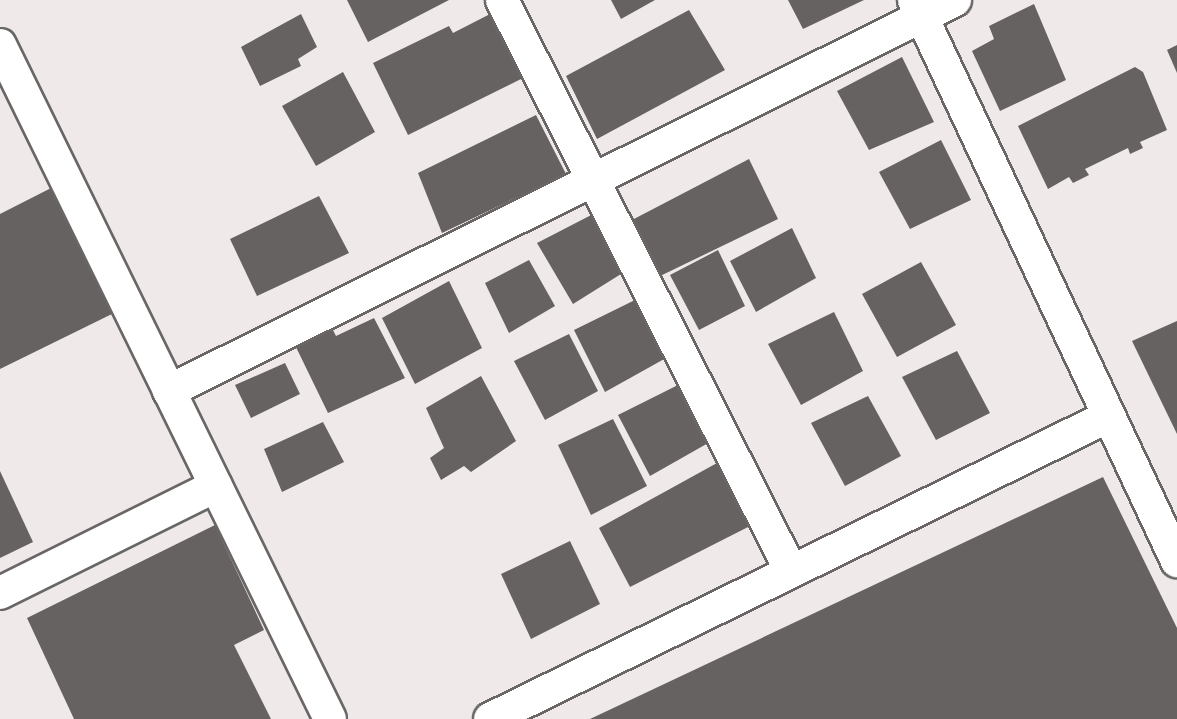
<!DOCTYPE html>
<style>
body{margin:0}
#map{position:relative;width:1177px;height:719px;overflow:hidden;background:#efeae9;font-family:Manrope,sans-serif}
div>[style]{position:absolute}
.building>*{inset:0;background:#656261}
.roads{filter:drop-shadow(2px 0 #696665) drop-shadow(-2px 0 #696665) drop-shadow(0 2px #696665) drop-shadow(0 -2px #696665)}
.street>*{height:32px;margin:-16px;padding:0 16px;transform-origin:16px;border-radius:16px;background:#fff}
span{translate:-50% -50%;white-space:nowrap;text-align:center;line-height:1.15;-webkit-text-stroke:6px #fcf8f7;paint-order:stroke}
</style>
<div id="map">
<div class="building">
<div style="clip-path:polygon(347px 0,449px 0,368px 42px)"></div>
<div style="clip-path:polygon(611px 0,655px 0,621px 19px)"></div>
<div style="clip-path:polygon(788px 0,864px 0,803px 29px)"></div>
<div style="clip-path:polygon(1034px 4px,1066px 80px,1000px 111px,972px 51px,994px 39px,989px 26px)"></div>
<div style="clip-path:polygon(689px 10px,725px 70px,597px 139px,566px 76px)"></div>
<div style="clip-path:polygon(494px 12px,527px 76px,408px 135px,373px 63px,449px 26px,453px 33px)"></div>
<div style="clip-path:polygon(301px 14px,317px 47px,298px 59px,301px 66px,260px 86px,241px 47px)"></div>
<div style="clip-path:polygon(1177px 45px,1177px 73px,1167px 50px)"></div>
<div style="clip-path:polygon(902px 57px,934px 122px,869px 150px,837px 91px)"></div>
<div style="clip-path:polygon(1135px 67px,1143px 72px,1167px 130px,1140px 142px,1143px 148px,1130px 154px,1128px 148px,1085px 169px,1089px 175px,1073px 183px,1069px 177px,1048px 189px,1018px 126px)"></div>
<div style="clip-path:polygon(343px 72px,375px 132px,316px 166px,282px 106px)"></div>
<div style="clip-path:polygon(536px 115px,566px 174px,442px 233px,418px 173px)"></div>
<div style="clip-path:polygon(941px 140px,971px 200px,910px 229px,879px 172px)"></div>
<div style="clip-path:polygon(749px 159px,778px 219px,656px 278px,632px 220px)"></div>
<div style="clip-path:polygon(57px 185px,116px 312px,0 369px,0 214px)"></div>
<div style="clip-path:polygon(319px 196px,349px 253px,257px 296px,230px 239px)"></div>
<div style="clip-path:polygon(599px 211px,629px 269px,573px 304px,537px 243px)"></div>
<div style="clip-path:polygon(792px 228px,816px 278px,756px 312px,730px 261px)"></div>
<div style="clip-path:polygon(718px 250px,745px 306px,699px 330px,670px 275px)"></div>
<div style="clip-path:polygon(529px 260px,555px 306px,509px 333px,485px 283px)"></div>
<div style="clip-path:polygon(921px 262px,956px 325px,897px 357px,862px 294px)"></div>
<div style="clip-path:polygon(449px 281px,482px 348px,415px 384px,382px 318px)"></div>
<div style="clip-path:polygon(637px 299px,666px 358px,605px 392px,574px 330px)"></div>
<div style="clip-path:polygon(834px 312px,863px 371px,801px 405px,768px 344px)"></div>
<div style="clip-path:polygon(374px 318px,405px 378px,328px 413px,294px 343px,330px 324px,336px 336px)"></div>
<div style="clip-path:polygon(1177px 321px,1177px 434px,1132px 341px)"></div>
<div style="clip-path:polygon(569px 334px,598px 391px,545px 420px,514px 361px)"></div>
<div style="clip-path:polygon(957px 351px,990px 413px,936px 440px,902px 377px)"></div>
<div style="clip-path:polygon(285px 363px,300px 394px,251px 418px,235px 385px)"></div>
<div style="clip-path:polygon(481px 376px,516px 441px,471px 472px,464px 466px,441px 480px,430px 458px,444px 448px,426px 408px)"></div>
<div style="clip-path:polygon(682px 383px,710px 442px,650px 476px,618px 415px)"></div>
<div style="clip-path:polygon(868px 396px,901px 456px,845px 486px,811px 423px)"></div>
<div style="clip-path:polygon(613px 419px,647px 486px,591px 515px,558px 445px)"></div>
<div style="clip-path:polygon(323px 422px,344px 462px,282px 492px,264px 449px)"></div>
<div style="clip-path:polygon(717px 463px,750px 526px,630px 587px,599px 528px)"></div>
<div style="clip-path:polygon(0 471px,33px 542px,0 558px)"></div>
<div style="clip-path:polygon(1103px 477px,1177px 628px,1177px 719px,590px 719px)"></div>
<div style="clip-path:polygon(215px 525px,264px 630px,234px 645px,271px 719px,74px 719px,27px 618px)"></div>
<div style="clip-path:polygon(570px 541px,600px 604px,531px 639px,501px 574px)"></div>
</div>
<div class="roads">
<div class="street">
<div style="left:502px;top:0;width:640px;rotate:63.15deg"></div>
<div style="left:914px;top:0;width:620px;rotate:64.88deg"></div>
<div style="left:0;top:45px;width:750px;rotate:63.91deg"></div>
<div style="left:169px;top:391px;width:878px;rotate:-26.45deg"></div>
<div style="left:0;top:593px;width:241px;rotate:-26.4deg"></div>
<div style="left:490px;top:719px;width:689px;rotate:-26.08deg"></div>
</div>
</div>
</div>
